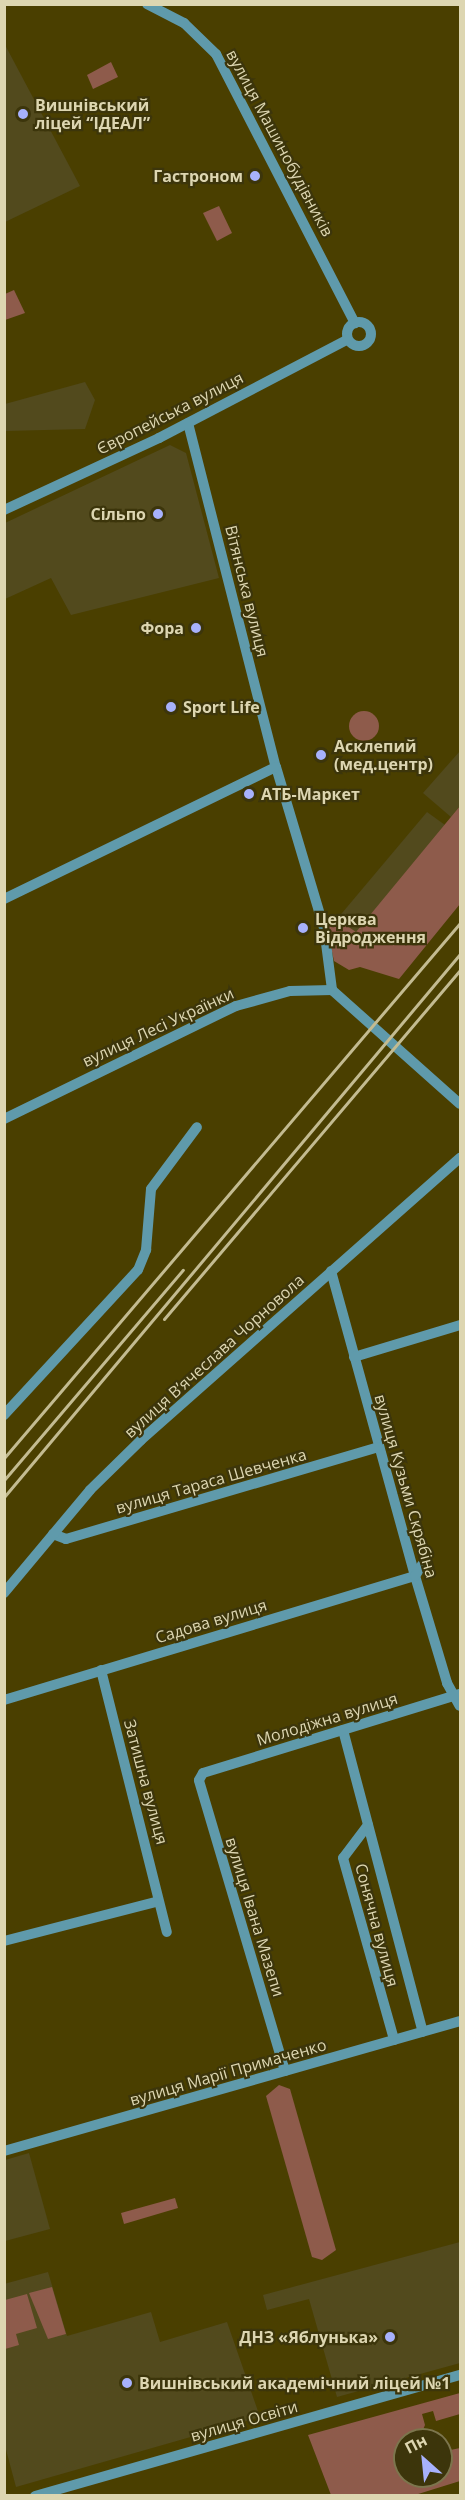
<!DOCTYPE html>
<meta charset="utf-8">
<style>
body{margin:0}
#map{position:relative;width:465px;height:2500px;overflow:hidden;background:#4a3f00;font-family:"Open Sans",sans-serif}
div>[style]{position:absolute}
.built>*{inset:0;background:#524a1d}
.green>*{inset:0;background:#8e5b4b}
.round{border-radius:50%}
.minor>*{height:10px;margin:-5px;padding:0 5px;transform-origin:5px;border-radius:5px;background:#5f9aab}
.minor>.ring{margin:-5px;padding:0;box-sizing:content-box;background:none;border:10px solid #5f9aab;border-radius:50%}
.rail>*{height:3px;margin:-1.5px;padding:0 1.5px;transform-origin:1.5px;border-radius:1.5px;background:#c3bb91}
.dots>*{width:16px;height:16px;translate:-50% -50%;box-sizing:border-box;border:3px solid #3c350b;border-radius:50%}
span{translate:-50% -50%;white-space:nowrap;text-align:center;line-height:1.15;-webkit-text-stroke:4.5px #3c350b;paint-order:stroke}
.poi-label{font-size:16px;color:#ddd6b1;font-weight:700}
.left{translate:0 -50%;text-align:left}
.right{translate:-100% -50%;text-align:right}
.street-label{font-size:16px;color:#ddd6b1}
.frame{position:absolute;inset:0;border:6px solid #ddd6b1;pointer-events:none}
.north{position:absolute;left:393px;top:2428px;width:60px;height:60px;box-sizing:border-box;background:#3c350b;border:2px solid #7c754d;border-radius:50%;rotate:333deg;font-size:16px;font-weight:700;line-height:24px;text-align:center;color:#ddd6b1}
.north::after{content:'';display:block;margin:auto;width:21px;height:27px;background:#a7b1fc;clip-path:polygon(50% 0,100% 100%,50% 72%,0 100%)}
</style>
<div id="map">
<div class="built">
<div style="clip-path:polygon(4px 43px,80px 186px,5px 222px,4px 222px)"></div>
<div style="clip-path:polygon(85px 382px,95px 400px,85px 429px,5px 431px,5px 404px)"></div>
<div style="clip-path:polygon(170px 445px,186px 453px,219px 578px,71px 615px,51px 578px,5px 599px,5px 523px)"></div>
<div style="clip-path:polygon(460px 751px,460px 806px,451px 817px,423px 793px)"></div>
<div style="clip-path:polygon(427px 812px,445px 825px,356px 933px,337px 919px)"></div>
<div style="clip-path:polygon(29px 2153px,50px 2229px,5px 2241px,5px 2160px)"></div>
<div style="clip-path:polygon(460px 2242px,460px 2363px,337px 2397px,309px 2299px,267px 2310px,263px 2295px)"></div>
<div style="clip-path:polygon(48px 2272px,67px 2336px,151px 2312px,160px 2342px,227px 2322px,260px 2417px,16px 2487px,5px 2446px,4px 2284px)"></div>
</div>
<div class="green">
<div style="clip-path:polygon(111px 62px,118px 77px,93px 89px,87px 75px)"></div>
<div style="clip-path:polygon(219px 206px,232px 233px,217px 241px,203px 213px)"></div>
<div style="clip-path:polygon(14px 290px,25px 313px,5px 320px,5px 294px)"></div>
<div class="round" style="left:349px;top:711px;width:30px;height:30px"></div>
<div style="clip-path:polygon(460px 806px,460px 904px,399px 979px,360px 967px,349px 970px,334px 961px,327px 928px,337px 919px,356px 932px)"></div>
<div style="clip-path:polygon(279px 2085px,290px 2089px,336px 2250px,322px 2260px,312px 2257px,266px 2096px)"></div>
<div style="clip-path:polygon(175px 2198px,178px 2208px,124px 2224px,121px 2213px)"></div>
<div style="clip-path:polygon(52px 2287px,66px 2334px,48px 2339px,29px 2293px)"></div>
<div style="clip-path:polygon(27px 2294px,37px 2328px,16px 2334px,19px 2345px,5px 2349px,5px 2300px)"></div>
<div style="clip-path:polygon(460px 2393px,460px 2414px,436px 2421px,433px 2411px,422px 2414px,425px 2425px,419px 2439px,405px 2440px,405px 2476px,441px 2476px,441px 2452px,460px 2448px,460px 2481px,415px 2495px,331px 2495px,308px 2435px)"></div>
</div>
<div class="minor">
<div style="left:147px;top:4px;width:42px;rotate:27.2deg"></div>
<div style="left:184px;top:23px;width:45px;rotate:44.1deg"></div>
<div style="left:216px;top:54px;width:303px;rotate:62.7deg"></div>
<div class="ring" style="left:347px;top:322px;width:14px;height:14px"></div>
<div style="left:188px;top:423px;width:355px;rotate:75.7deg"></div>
<div style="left:276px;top:767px;width:168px;rotate:73.4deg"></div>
<div style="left:324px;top:928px;width:63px;rotate:82.6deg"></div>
<div style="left:332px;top:990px;width:171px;rotate:41.7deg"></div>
<div style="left:4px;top:510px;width:171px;rotate:-24.9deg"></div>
<div style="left:159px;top:438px;width:213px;rotate:-27.6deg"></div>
<div style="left:4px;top:899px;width:302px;rotate:-25.9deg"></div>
<div style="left:4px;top:1119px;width:258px;rotate:-26deg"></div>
<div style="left:236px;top:1006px;width:56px;rotate:-15.5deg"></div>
<div style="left:290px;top:991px;width:42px;rotate:-1.4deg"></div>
<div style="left:331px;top:1271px;width:316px;rotate:74.6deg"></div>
<div style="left:415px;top:1576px;width:112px;rotate:73.3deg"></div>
<div style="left:447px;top:1683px;width:26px;rotate:61deg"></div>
<div style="left:354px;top:1357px;width:111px;rotate:-16.8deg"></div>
<div style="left:4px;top:1415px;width:197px;rotate:-47.3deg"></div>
<div style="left:138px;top:1270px;width:22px;rotate:-68deg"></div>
<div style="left:146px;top:1250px;width:61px;rotate:-85.3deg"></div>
<div style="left:151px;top:1189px;width:77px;rotate:-53.4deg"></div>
<div style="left:53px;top:1534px;width:14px;rotate:21deg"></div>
<div style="left:66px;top:1539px;width:326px;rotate:-16.4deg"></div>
<div style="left:4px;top:1593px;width:134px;rotate:-50.1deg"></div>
<div style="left:90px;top:1490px;width:71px;rotate:-44.4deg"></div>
<div style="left:141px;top:1440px;width:426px;rotate:-41.5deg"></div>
<div style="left:101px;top:1670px;width:270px;rotate:75.9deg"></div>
<div style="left:4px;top:1700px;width:429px;rotate:-16.8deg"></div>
<div style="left:415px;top:1576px;width:13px;rotate:-58deg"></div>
<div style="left:343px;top:1730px;width:312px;rotate:75.2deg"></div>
<div style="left:368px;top:1825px;width:41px;rotate:127.1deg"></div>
<div style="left:343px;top:1858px;width:189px;rotate:74.3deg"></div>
<div style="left:4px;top:1941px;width:157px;rotate:-14.4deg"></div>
<div style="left:285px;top:2071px;width:303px;rotate:-106.5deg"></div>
<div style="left:199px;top:1780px;width:8px;rotate:-60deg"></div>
<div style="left:203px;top:1773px;width:269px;rotate:-17.1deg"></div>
<div style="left:4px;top:2151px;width:474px;rotate:-15.9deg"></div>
<div style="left:35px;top:2496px;width:442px;rotate:-15.9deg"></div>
</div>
<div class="rail">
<div style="left:164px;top:1319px;width:458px;rotate:-49.7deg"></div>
<div style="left:4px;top:1458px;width:703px;rotate:-49.56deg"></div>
<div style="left:4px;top:1480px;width:276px;rotate:-49.6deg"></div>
<div style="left:4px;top:1497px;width:709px;rotate:-49.98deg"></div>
</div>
<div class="dots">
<div style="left:23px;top:114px;background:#a7b1fc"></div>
<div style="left:255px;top:176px;background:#a7b1fc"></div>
<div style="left:158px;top:514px;background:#a7b1fc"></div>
<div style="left:196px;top:628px;background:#a7b1fc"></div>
<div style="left:171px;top:707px;background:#a7b1fc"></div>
<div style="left:321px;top:755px;background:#a7b1fc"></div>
<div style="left:249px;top:794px;background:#a7b1fc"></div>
<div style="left:303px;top:928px;background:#a7b1fc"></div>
<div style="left:390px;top:2337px;background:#a7b1fc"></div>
<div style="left:127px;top:2383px;background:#a7b1fc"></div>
</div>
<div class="poi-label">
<span class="left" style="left:35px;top:114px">Вишнівський<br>ліцей “ІДЕАЛ”</span>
<span class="right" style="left:243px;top:176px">Гастроном</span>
<span class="right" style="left:146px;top:514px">Сільпо</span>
<span class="right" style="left:184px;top:628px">Фора</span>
<span class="left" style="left:183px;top:707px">Sport Life</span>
<span class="left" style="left:334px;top:755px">Асклепий<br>(мед.центр)</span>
<span class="left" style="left:261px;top:794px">АТБ-Маркет</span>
<span class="left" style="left:315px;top:928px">Церква<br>Відродження</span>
<span class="right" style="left:378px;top:2337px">ДНЗ «Яблунька»</span>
<span class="left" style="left:139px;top:2383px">Вишнівський академічний ліцей №1</span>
</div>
<div class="street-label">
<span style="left:280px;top:143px;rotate:62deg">вулиця Машинобудівників</span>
<span style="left:170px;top:413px;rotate:-27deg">Європейська вулиця</span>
<span style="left:247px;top:591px;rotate:76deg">Вітянська вулиця</span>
<span style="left:158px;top:1027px;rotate:-25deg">вулиця Лесі Українки</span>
<span style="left:214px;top:1356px;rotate:-42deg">вулиця Вʼячеслава Чорновола</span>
<span style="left:211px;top:1481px;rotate:-16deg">вулиця Тараса Шевченка</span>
<span style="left:406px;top:1486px;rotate:74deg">вулиця Кузьми Скрябіна</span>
<span style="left:211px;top:1621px;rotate:-17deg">Садова вулиця</span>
<span style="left:327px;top:1719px;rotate:-17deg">Молодіжна вулиця</span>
<span style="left:146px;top:1782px;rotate:75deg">Затишна вулиця</span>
<span style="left:255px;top:1917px;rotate:73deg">вулиця Івана Мазепи</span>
<span style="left:377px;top:1925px;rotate:75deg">Сонячна вулиця</span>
<span style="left:228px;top:2072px;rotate:-16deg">вулиця Марії Примаченко</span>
<span style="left:244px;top:2421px;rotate:-16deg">вулиця Освіти</span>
</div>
<div class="frame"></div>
<div class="north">Пн</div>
</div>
